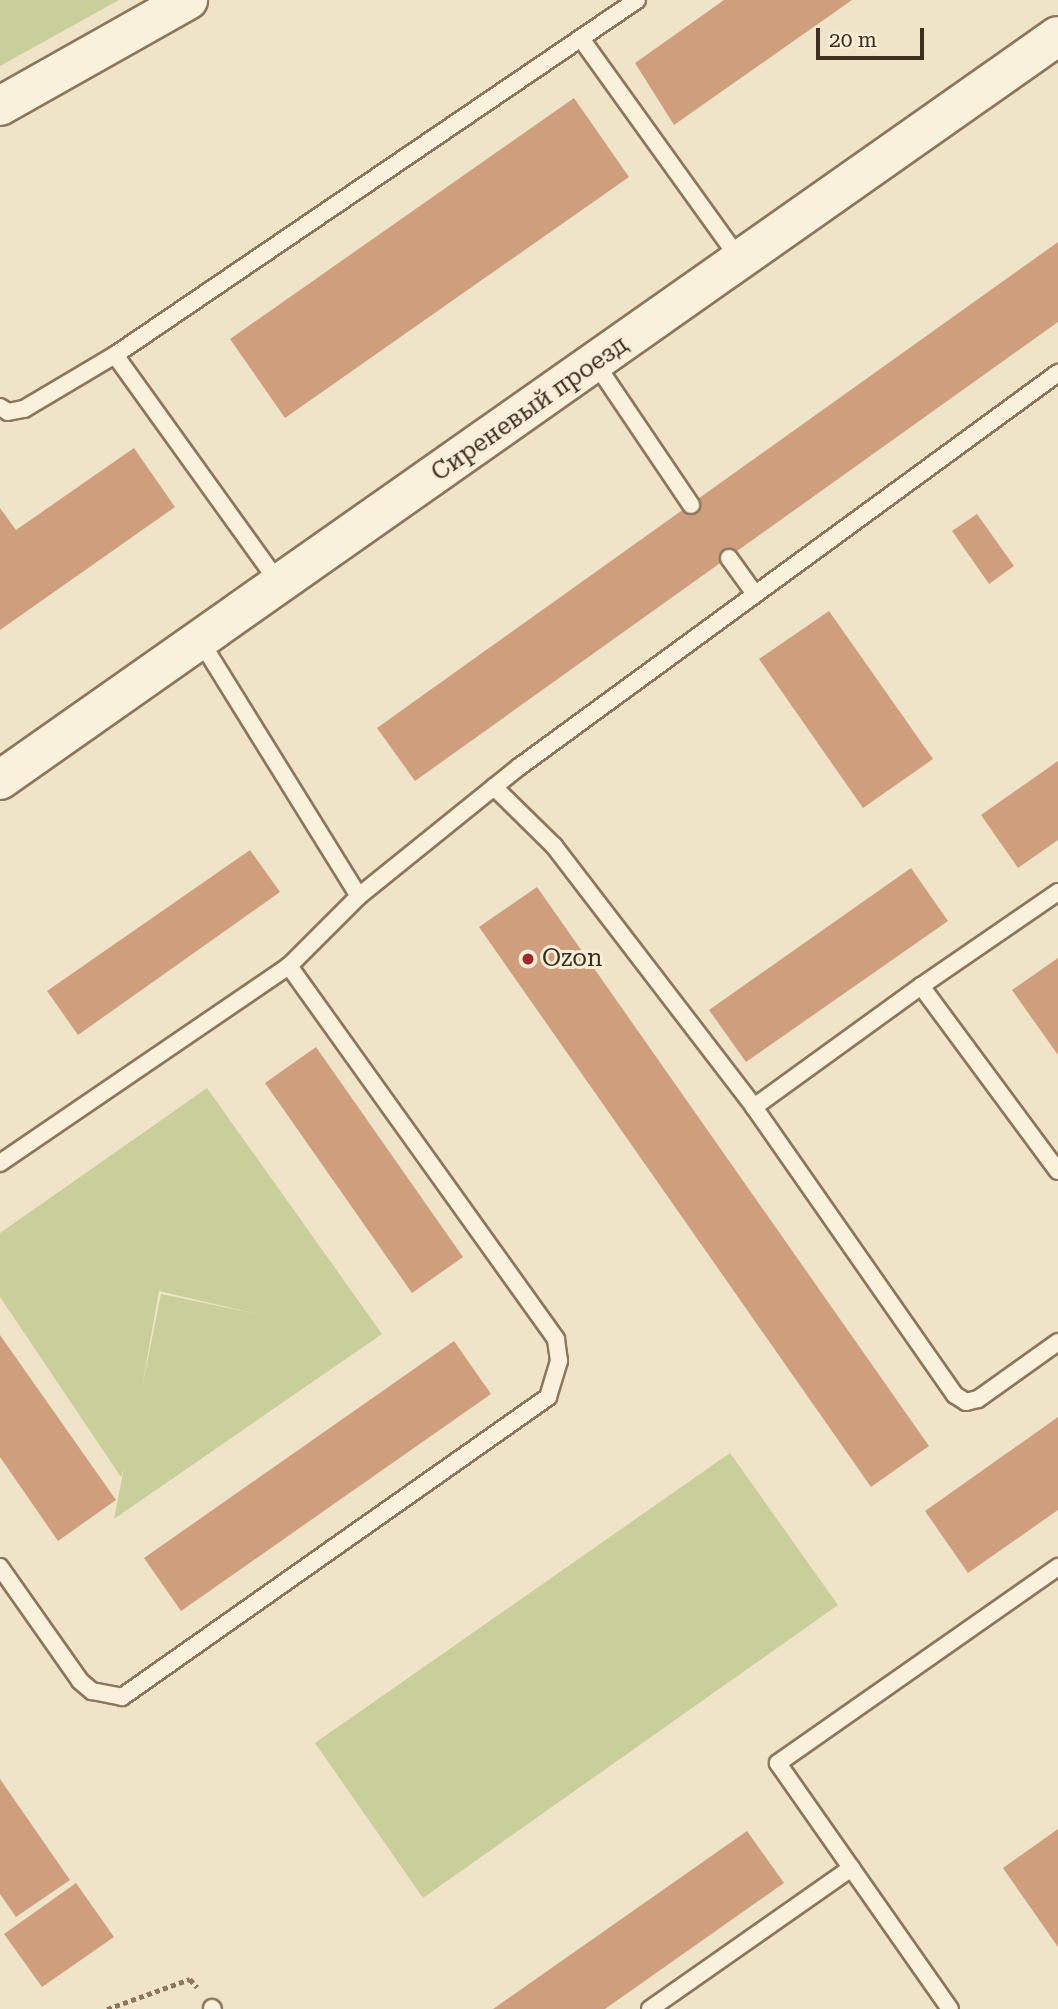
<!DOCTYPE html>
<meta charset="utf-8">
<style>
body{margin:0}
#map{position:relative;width:1058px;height:2009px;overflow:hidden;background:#f0e4c8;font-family:"Roboto Serif",serif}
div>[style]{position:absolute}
.green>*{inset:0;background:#c9cf9b}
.building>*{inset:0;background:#cf9f7d}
.path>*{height:4.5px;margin-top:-2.25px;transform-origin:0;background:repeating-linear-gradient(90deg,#8d765c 0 5px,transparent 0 8.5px)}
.roads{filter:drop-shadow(2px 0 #8d765c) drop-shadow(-2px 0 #8d765c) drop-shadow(0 2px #8d765c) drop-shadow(0 -2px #8d765c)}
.service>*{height:16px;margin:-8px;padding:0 8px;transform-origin:8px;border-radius:8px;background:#faf1dc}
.secondary>*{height:38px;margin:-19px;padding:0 19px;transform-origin:19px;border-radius:19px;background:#faf1dc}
.dots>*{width:19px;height:19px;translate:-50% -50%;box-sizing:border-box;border:4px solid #f7eed8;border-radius:50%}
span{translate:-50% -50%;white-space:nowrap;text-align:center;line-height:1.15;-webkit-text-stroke:6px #f7eed8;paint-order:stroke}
.street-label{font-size:24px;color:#3d2e20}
.poi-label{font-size:24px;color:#3d2e20}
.left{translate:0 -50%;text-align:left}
.scale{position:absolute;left:816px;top:28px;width:108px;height:32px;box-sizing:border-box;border:4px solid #3d2e20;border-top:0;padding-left:9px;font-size:21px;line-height:24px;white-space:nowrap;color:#3d2e20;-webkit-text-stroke:5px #f7eed8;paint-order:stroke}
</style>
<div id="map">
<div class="green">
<div style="clip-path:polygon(0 0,119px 0,0 66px)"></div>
<div style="clip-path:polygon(evenodd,207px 1088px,382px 1334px,114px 1519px,124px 1468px,121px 1477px,0 1297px,0 1233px,207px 1088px,159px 1291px,257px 1314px,161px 1294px,141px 1392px,159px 1291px)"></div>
<div style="clip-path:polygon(730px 1453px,838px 1605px,423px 1898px,315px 1743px)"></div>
</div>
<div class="building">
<div style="clip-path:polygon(724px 0,852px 0,674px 125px,635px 63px)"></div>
<div style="clip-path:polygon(574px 98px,629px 177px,285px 418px,230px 339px)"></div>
<div style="clip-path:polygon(1058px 242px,1058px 322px,415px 781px,377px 728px)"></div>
<div style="clip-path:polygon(134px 448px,175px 507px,0 630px,0 508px,16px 530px)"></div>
<div style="clip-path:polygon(977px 514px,1014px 566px,989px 584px,952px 531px)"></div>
<div style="clip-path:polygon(829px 611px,933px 759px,863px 808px,759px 659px)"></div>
<div style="clip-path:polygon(1058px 761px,1058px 840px,1018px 868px,981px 815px)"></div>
<div style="clip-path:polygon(250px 850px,280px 892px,78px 1035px,47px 991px)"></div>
<div style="clip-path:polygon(911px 868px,948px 921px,746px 1062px,709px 1010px)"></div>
<div style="clip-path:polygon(537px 887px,929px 1446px,871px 1487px,479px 927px)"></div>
<div style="clip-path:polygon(1058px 958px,1058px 1055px,1012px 990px)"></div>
<div style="clip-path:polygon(316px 1047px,463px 1257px,412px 1293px,265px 1083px)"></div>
<div style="clip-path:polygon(0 1335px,116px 1500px,58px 1541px,0 1457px)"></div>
<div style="clip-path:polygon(454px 1341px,491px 1394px,181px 1611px,144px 1558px)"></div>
<div style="clip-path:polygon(1058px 1417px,1058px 1510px,968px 1573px,925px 1511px)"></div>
<div style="clip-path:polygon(0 1779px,70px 1880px,16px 1917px,0 1894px)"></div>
<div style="clip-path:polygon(1058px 1829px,1058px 1947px,1003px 1868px)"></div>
<div style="clip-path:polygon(747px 1831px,784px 1883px,605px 2009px,493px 2009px)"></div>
<div style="clip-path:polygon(76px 1883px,114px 1937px,42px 1987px,4px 1934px)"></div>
</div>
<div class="path">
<div style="left:107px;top:2009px;width:88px;rotate:-19.9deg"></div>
<div style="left:190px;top:1979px;width:11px;rotate:49deg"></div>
</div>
<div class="roads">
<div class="service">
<div style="left:582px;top:40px;width:271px;rotate:54.3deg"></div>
<div style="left:115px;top:355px;width:281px;rotate:54.3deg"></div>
<div style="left:596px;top:364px;width:170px;rotate:56deg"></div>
<div style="left:0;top:407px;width:9px;rotate:32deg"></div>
<div style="left:8px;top:412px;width:16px;rotate:-11deg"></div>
<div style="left:24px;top:409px;width:106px;rotate:-30.7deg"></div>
<div style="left:115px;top:355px;width:631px;rotate:-34.22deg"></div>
<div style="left:729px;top:558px;width:44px;rotate:54.2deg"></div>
<div style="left:200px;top:640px;width:301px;rotate:58.2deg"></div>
<div style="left:494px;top:787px;width:84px;rotate:44.5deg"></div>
<div style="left:554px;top:846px;width:329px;rotate:52.5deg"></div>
<div style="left:754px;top:1107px;width:351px;rotate:55.1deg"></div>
<div style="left:955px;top:1395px;width:13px;rotate:32deg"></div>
<div style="left:966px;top:1402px;width:12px;rotate:-14deg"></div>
<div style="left:978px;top:1399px;width:98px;rotate:-35.5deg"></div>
<div style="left:1058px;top:892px;width:166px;rotate:145.5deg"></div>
<div style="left:921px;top:986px;width:230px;rotate:53.5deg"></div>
<div style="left:754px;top:1107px;width:206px;rotate:-35.9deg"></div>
<div style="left:0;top:1163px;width:350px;rotate:-34.3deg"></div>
<div style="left:0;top:1567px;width:139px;rotate:54.9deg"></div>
<div style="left:80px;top:1681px;width:16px;rotate:40deg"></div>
<div style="left:92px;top:1691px;width:31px;rotate:11deg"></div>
<div style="left:122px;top:1697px;width:521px;rotate:-35.15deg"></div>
<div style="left:548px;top:1397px;width:38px;rotate:-73deg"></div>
<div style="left:559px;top:1361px;width:22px;rotate:-98deg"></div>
<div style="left:556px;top:1339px;width:459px;rotate:-125.6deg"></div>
<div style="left:289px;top:966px;width:99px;rotate:-45deg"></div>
<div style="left:359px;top:896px;width:206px;rotate:-38.9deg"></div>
<div style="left:519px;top:767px;width:668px;rotate:-36.17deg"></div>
<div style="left:212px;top:2008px;width:1px;rotate:45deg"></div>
<div style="left:650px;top:2009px;width:246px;rotate:-35deg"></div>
<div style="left:950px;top:2009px;width:300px;rotate:-125deg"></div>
<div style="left:778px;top:1763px;width:342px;rotate:-35deg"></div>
</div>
<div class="secondary">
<div style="left:0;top:106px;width:216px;rotate:-29.4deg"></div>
<div style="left:0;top:780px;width:1293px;rotate:-35.12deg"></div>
</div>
</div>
<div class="dots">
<div style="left:528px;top:959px;background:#9e2a2b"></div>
</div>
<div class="street-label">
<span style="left:530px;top:409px;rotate:-35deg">Сиреневый проезд</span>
</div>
<div class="poi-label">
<span class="left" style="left:542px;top:959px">Ozon</span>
</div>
<div class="scale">20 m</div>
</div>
